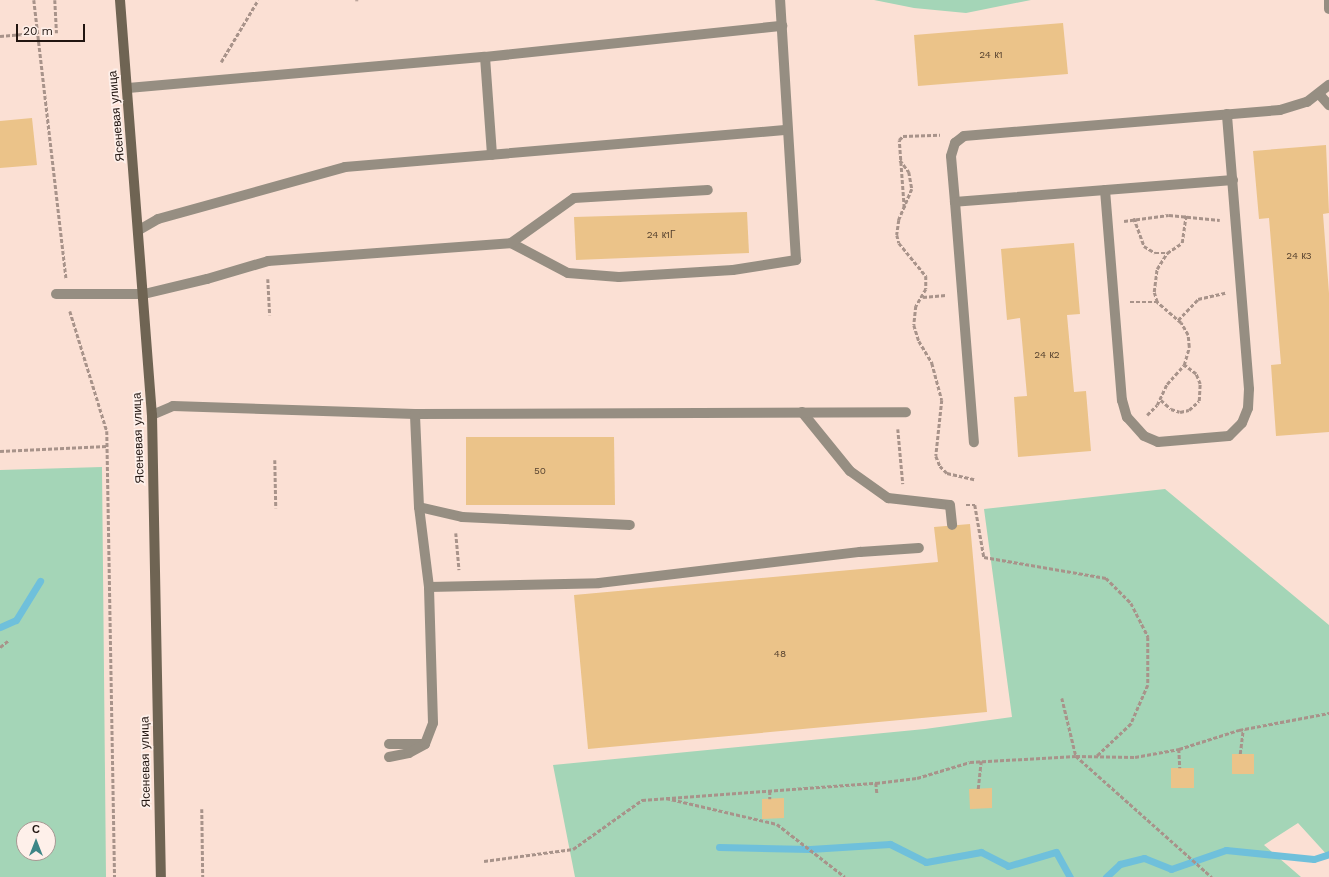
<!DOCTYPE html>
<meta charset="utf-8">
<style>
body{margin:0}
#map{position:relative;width:1329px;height:877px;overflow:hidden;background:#fbe0d4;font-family:"Work Sans",sans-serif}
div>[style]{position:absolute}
.green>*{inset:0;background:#a4d5b7}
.stream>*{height:7px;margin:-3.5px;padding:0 3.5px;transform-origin:3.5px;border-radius:3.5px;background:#6fc0db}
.building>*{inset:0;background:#ebc389}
.path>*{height:2.5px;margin-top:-1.25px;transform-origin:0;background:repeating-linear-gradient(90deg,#a8938a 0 4px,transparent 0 6px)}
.lane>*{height:10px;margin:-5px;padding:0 5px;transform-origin:5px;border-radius:5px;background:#968e82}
.secondary>*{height:10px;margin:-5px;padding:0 5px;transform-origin:5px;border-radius:5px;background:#6f6453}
span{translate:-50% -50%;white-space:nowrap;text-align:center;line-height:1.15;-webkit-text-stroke:3.5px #fef0ea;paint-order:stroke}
.number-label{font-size:10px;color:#54402e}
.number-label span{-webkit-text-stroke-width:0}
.street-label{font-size:12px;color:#211510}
.north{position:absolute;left:16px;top:821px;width:40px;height:40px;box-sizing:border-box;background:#fef0ea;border:1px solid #a69893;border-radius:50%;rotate:0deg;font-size:11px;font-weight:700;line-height:16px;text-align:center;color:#211510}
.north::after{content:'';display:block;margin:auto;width:14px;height:18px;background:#3e8687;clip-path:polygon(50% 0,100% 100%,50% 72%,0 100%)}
.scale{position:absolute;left:16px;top:24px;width:69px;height:18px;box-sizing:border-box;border:2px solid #211510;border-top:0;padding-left:5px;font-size:12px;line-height:14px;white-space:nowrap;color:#211510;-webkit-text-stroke:3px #fef0ea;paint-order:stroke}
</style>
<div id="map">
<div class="green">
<div style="clip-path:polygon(874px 0,1031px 0,966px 13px,914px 8px)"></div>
<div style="clip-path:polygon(evenodd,102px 467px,106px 877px,0 877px,0 470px,102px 467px,24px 829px,48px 829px,48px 853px,24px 853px,24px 829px)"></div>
<div style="clip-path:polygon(1165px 489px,1329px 625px,1329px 857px,1298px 823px,1264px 845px,1301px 877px,575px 877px,553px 765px,925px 729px,1012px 717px,984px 509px)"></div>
</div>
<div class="stream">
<div style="left:0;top:627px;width:17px;rotate:-24deg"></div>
<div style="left:16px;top:620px;width:46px;rotate:-58.4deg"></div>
<div style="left:719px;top:847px;width:91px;rotate:1.3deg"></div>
<div style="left:810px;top:849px;width:80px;rotate:-3.6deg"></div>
<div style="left:890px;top:844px;width:40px;rotate:26.6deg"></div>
<div style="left:926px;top:862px;width:56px;rotate:-10.3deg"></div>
<div style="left:981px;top:852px;width:30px;rotate:27deg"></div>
<div style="left:1008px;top:866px;width:50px;rotate:-16.3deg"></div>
<div style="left:1056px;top:852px;width:29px;rotate:61deg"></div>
<div style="left:1106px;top:877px;width:19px;rotate:-43deg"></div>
<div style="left:1120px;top:864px;width:25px;rotate:-14deg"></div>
<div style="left:1144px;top:858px;width:29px;rotate:22deg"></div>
<div style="left:1171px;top:869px;width:58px;rotate:-19.1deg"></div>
<div style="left:1226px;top:850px;width:88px;rotate:5.8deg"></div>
<div style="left:1314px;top:859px;width:16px;rotate:-18deg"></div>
</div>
<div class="building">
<div style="clip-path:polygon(1063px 23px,1068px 74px,918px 86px,914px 35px)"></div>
<div style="clip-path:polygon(32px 118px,37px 165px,0 168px,0 121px)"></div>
<div style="clip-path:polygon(1326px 145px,1329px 213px,1323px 214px,1329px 293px,1329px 432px,1276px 436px,1271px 365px,1281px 364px,1269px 218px,1259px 219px,1253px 151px)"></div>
<div style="clip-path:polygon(747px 212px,749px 253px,576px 260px,574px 217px)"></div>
<div style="clip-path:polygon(1074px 243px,1080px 314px,1067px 315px,1074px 392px,1086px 391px,1091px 451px,1018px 457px,1014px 397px,1027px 396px,1020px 318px,1007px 320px,1001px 249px)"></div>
<div style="clip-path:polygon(466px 437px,614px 437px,615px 505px,466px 505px)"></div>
<div style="clip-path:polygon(970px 524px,987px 712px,588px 749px,574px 595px,938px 562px,934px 527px)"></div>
<div style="clip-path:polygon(1232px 754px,1254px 754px,1254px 774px,1232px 774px)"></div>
<div style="clip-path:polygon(1171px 768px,1194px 768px,1194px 788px,1171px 788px)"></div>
<div style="clip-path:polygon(992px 788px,992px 808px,970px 809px,969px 789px)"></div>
<div style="clip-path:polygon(784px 798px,784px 818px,762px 819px,762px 799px)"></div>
</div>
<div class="path">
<div style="left:34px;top:0;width:280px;rotate:83.4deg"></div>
<div style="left:55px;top:0;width:33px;rotate:87deg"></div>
<div style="left:357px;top:0;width:1px;rotate:90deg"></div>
<div style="left:0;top:36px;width:38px;rotate:-5deg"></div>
<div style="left:221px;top:62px;width:72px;rotate:-59.2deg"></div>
<div style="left:900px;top:160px;width:15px;rotate:53deg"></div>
<div style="left:909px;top:172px;width:17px;rotate:80deg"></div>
<div style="left:912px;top:189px;width:34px;rotate:113deg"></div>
<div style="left:899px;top:220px;width:15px;rotate:98deg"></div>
<div style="left:897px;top:235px;width:8px;rotate:76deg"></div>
<div style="left:899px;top:243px;width:43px;rotate:50.7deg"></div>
<div style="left:926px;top:276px;width:13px;rotate:90deg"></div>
<div style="left:926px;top:289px;width:20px;rotate:120deg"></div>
<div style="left:916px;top:306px;width:19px;rotate:96deg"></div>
<div style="left:914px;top:325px;width:17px;rotate:73deg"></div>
<div style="left:919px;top:341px;width:26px;rotate:59deg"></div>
<div style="left:932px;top:363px;width:38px;rotate:75deg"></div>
<div style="left:942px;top:400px;width:56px;rotate:96.1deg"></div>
<div style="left:936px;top:456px;width:11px;rotate:68deg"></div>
<div style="left:940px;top:466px;width:10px;rotate:45deg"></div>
<div style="left:947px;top:473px;width:28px;rotate:13deg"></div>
<div style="left:904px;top:208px;width:68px;rotate:-94.2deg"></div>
<div style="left:899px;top:140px;width:6px;rotate:-45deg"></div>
<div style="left:903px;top:136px;width:37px;rotate:-2deg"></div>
<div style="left:1134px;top:218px;width:30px;rotate:70deg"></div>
<div style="left:1144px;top:246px;width:13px;rotate:32deg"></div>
<div style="left:1155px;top:253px;width:12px"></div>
<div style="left:1167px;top:253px;width:18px;rotate:-34deg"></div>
<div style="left:1182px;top:243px;width:28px;rotate:-82deg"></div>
<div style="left:1124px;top:221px;width:45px;rotate:-7.6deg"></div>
<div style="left:1169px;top:215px;width:51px;rotate:5.6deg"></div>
<div style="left:268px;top:279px;width:36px;rotate:87deg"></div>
<div style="left:923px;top:297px;width:23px;rotate:-5deg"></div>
<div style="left:1130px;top:302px;width:27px"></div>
<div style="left:70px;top:311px;width:126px;rotate:72.9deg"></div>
<div style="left:107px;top:431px;width:446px;rotate:89deg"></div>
<div style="left:1178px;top:320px;width:29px;rotate:-46deg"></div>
<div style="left:1198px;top:299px;width:28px;rotate:-13deg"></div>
<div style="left:1161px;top:400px;width:13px;rotate:42deg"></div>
<div style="left:1171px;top:409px;width:9px;rotate:18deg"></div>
<div style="left:1180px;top:412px;width:9px;rotate:-13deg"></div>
<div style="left:1189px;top:410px;width:13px;rotate:-42deg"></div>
<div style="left:1199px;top:401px;width:17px;rotate:-87deg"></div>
<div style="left:1200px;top:384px;width:11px;rotate:-112deg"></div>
<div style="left:1196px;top:374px;width:15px;rotate:-143deg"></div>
<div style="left:1147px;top:415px;width:14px;rotate:-45deg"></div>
<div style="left:1157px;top:405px;width:23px;rotate:-65deg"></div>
<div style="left:1167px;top:384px;width:25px;rotate:-48deg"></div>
<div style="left:1184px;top:365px;width:19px;rotate:-74deg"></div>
<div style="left:1189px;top:347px;width:12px;rotate:-95deg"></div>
<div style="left:1188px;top:335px;width:14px;rotate:-120deg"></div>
<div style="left:1181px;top:323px;width:32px;rotate:-139deg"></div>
<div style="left:1157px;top:302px;width:10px;rotate:-107deg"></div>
<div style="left:1154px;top:292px;width:23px;rotate:-83deg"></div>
<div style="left:1157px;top:269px;width:19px;rotate:-58deg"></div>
<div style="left:898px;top:429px;width:55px;rotate:84.8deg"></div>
<div style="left:0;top:451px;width:107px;rotate:-2.7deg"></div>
<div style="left:275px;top:460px;width:48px;rotate:88.8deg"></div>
<div style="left:966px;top:505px;width:9px"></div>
<div style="left:975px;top:505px;width:53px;rotate:80.2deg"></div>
<div style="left:984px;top:557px;width:124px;rotate:9.8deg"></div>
<div style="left:1106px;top:578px;width:35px;rotate:45deg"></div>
<div style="left:1131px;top:603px;width:38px;rotate:63deg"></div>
<div style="left:1148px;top:637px;width:48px;rotate:90deg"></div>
<div style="left:1148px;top:685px;width:43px;rotate:113.6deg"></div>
<div style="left:1131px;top:724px;width:47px;rotate:136.7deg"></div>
<div style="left:456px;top:533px;width:37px;rotate:85deg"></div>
<div style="left:0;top:647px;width:11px;rotate:-38deg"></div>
<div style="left:1062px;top:698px;width:60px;rotate:76.4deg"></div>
<div style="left:1076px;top:756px;width:182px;rotate:41.7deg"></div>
<div style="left:1179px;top:749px;width:19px;rotate:87deg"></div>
<div style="left:1240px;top:754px;width:25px;rotate:-83deg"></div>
<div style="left:876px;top:783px;width:10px;rotate:84deg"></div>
<div style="left:978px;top:789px;width:28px;rotate:-84deg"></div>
<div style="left:770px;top:791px;width:8px;rotate:90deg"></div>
<div style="left:666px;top:798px;width:114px;rotate:13.2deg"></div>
<div style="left:777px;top:824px;width:86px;rotate:37.9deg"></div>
<div style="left:202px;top:809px;width:68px;rotate:89.2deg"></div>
<div style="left:484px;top:861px;width:90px;rotate:-7.7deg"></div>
<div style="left:573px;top:849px;width:85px;rotate:-35.4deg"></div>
<div style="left:642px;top:800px;width:235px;rotate:-4.2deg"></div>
<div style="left:876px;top:783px;width:41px;rotate:-7deg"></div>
<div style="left:917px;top:778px;width:55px;rotate:-16.8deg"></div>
<div style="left:970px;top:762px;width:106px;rotate:-3.2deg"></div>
<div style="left:1076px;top:756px;width:59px;rotate:1deg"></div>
<div style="left:1135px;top:757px;width:45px;rotate:-10.3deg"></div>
<div style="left:1179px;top:749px;width:63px;rotate:-17.6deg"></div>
<div style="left:1239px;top:730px;width:92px;rotate:-10.7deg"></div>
</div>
<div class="lane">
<div style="left:1329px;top:0;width:9px;rotate:90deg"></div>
<div style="left:485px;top:57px;width:98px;rotate:85.9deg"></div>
<div style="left:128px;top:88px;width:358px;rotate:-5deg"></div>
<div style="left:485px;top:57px;width:299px;rotate:-6deg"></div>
<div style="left:1319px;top:94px;width:15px;rotate:48deg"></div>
<div style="left:1233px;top:180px;width:279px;rotate:175.5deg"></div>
<div style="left:955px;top:202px;width:46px;rotate:-95deg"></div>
<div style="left:951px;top:156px;width:14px;rotate:-73deg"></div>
<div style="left:955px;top:143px;width:11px;rotate:-38deg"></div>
<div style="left:964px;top:136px;width:317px;rotate:-4.7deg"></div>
<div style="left:1280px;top:110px;width:28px;rotate:-17deg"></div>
<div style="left:1307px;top:102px;width:28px;rotate:-38deg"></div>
<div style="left:1105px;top:190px;width:211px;rotate:85.4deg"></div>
<div style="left:1122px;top:400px;width:18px;rotate:74deg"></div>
<div style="left:1127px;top:417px;width:25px;rotate:48deg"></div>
<div style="left:1144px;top:436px;width:15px;rotate:23deg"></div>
<div style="left:1158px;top:442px;width:71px;rotate:-4.8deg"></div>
<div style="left:1229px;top:436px;width:18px;rotate:-45deg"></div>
<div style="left:1242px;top:423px;width:16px;rotate:-68deg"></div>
<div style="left:1248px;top:408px;width:19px;rotate:-87deg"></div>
<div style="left:1249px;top:389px;width:276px;rotate:-94.6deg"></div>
<div style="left:955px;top:202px;width:241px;rotate:85.5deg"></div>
<div style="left:139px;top:230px;width:22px;rotate:-30deg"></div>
<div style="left:158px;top:219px;width:194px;rotate:-15.5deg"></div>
<div style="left:345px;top:167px;width:444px;rotate:-4.8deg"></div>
<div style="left:511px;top:243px;width:64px;rotate:27.8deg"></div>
<div style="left:568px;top:273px;width:51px;rotate:4.5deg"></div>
<div style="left:619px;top:277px;width:114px;rotate:-3.5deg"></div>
<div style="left:733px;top:270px;width:64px;rotate:-9deg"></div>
<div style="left:796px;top:260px;width:260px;rotate:-93.5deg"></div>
<div style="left:56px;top:294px;width:88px"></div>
<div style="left:144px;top:294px;width:65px;rotate:-13.4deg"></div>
<div style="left:207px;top:279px;width:64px;rotate:-16.4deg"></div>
<div style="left:268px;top:261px;width:244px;rotate:-4.2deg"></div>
<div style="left:511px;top:243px;width:77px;rotate:-35.5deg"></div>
<div style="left:574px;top:198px;width:134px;rotate:-3.4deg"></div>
<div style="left:802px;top:412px;width:76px;rotate:50.9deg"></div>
<div style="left:850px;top:471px;width:47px;rotate:35.4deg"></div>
<div style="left:888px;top:498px;width:62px;rotate:6.4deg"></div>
<div style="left:950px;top:505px;width:20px;rotate:84deg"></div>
<div style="left:152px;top:415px;width:23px;rotate:-23deg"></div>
<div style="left:173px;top:406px;width:242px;rotate:1.9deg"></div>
<div style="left:415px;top:414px;width:491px;rotate:-0.2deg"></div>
<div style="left:419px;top:507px;width:44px;rotate:13.1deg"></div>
<div style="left:462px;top:517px;width:168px;rotate:2.7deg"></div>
<div style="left:429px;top:587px;width:170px;rotate:-1.3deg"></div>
<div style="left:599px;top:583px;width:263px;rotate:-6.8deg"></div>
<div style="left:860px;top:552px;width:59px;rotate:-3.9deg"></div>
<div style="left:389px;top:744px;width:36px"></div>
<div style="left:389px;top:757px;width:20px;rotate:-11deg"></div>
<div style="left:409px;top:753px;width:18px;rotate:-29deg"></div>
<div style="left:425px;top:744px;width:22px;rotate:-69deg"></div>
<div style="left:433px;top:723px;width:136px;rotate:-91.7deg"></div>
<div style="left:429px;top:587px;width:81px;rotate:-97.1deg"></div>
<div style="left:419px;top:507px;width:93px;rotate:-92.5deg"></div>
</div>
<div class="secondary">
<div style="left:120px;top:0;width:416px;rotate:85.6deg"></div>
<div style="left:152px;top:415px;width:462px;rotate:88.9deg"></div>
</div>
<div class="number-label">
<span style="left:991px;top:55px">24 к1</span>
<span style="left:661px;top:235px">24 к1Г</span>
<span style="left:1299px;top:256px">24 к3</span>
<span style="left:1047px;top:355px">24 к2</span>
<span style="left:540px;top:471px">50</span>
<span style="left:780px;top:654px">48</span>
</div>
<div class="street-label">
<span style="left:117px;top:116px;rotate:-95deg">Ясеневая улица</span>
<span style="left:139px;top:438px;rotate:-92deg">Ясеневая улица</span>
<span style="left:146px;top:762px;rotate:-91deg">Ясеневая улица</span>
</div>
<div class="north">С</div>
<div class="scale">20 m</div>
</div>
